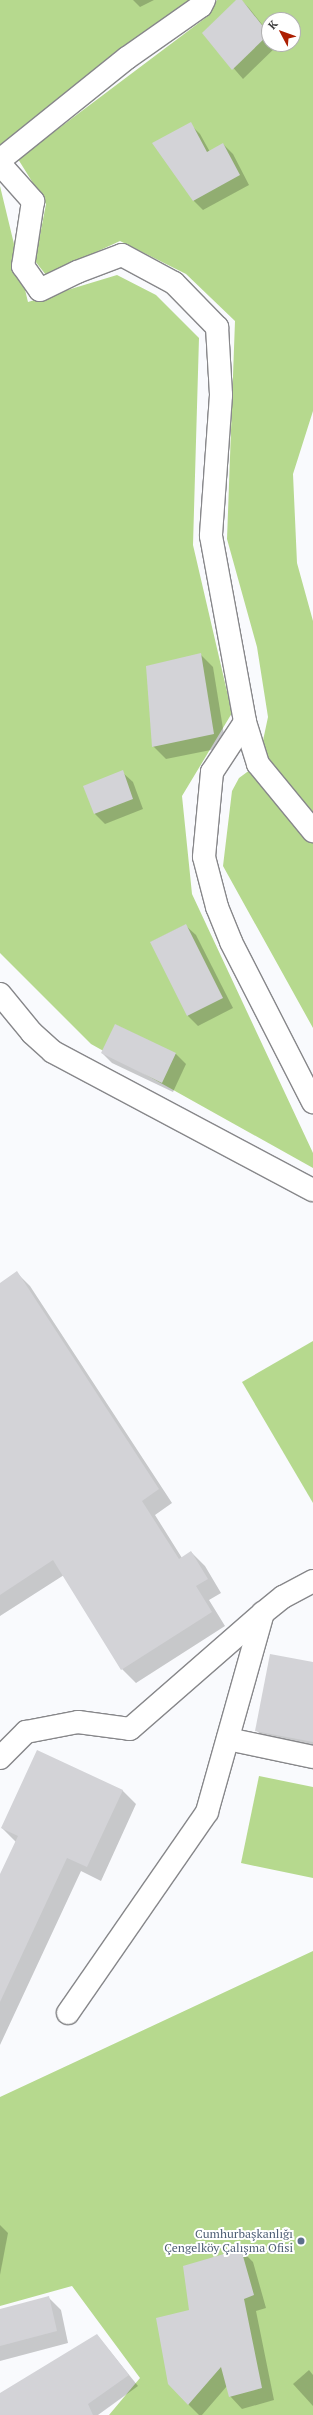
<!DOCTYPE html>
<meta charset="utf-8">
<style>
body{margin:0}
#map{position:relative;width:313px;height:2415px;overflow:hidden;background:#f9fafd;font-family:"PT Serif",serif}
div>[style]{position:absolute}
.green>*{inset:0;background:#b6d98e}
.shadow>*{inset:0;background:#0003}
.building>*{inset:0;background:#d3d3d7}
.roads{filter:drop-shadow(1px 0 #87878a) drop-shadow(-1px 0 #87878a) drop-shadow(0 1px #87878a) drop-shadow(0 -1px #87878a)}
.street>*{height:22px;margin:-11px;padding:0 11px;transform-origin:11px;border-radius:11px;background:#fff}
.dots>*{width:11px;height:11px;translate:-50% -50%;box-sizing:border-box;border:2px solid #fff;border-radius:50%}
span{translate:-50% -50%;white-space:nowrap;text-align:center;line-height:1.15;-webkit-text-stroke:4px #fff;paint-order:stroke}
.service-label{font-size:12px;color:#4e5e75}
.right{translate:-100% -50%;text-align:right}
.north{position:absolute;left:261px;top:12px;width:40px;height:40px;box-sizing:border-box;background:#fff;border:1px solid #b1b1b1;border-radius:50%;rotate:311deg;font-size:11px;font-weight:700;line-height:16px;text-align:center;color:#3c3c3d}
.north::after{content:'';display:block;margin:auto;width:14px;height:18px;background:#ad1f02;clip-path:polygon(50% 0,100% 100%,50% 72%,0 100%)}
</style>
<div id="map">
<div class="green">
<div style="clip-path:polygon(0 0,190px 0,0 145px)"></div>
<div style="clip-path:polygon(evenodd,217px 0,313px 0,313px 411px,293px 474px,297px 563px,313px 621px,313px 1028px,223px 866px,232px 791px,239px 778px,258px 764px,268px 717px,257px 647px,227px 539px,235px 321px,186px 274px,120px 241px,46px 275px,35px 261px,46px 204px,18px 159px,208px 16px,217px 0,269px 20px,293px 20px,293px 44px,269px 44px,269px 20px)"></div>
<div style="clip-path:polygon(0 186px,28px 302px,117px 275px,156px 295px,199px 338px,193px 545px,232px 713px,182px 796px,192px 894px,313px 1153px,313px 1168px,91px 1044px,0 953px)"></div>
<div style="clip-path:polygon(313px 1341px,313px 1503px,242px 1382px)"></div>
<div style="clip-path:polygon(259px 1776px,313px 1787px,313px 1878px,241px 1863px)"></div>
<div style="clip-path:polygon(313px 1951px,313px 2415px,109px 2415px,140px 2378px,72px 2286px,0 2306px,0 2097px)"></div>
</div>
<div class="shadow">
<div style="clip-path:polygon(133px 0,154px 0,140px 7px)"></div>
<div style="clip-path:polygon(237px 0,241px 0,249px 8px,269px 33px,269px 44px,278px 45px,243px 79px,203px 33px)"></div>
<div style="clip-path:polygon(190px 124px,200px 134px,210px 152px,223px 144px,233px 154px,249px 185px,203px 210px,193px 200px)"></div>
<div style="clip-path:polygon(200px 654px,213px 667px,226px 747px,166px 759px,153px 746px)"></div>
<div style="clip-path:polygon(122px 772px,133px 782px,143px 809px,105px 824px,95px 814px,85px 786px)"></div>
<div style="clip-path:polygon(185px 925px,196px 935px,233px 1008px,198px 1026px,188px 1016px,151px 942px)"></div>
<div style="clip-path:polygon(116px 1025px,176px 1054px,186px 1064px,173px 1092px,112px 1063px,102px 1053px)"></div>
<div style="clip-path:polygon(17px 1273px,30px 1286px,172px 1503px,155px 1515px,182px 1558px,191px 1552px,205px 1566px,221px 1593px,209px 1600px,225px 1626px,136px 1683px,122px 1669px,64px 1575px,0 1616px,0 1284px)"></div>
<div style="clip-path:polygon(313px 1663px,313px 1753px,270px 1744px,256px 1730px)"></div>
<div style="clip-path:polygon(122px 1790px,136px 1804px,101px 1881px,81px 1871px,0 2045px,0 1877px,16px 1842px,2px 1828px)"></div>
<div style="clip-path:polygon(0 2225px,8px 2233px,0 2275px)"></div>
<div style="clip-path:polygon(241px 2250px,253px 2262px,266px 2308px,256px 2311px,274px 2400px,242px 2409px,230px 2396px,227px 2386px,202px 2415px,199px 2415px,188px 2404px,190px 2310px)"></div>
<div style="clip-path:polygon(49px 2298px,61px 2310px,68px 2343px,0 2361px,0 2310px)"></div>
<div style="clip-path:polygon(97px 2335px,138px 2386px,98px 2415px,0 2415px,0 2394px)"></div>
<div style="clip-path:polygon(309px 2370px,313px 2375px,313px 2406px,293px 2384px)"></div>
</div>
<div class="building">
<div style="clip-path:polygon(236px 0,242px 0,269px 34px,232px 70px,202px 33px)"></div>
<div style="clip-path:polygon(191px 122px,207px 152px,223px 143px,240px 175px,193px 201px,152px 143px)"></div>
<div style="clip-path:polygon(201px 653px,214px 734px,152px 747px,146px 666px)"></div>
<div style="clip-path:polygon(123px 770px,133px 799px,94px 814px,83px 786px)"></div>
<div style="clip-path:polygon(186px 924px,223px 998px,187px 1016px,150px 942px)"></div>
<div style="clip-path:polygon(115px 1024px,176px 1053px,162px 1083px,101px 1053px)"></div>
<div style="clip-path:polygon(17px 1271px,159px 1489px,142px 1501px,179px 1559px,191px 1551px,208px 1579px,196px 1586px,212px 1612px,121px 1670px,53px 1560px,0 1595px,0 1283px)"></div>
<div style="clip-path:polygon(270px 1654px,313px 1662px,313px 1742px,255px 1731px)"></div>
<div style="clip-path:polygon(37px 1750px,123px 1790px,87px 1867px,67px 1858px,0 2002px,0 1874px,18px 1836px,1px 1828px)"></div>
<div style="clip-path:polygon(241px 2249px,254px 2295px,244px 2299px,262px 2388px,229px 2397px,221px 2367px,188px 2405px,168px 2384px,156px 2318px,189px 2310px,183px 2266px)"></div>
<div style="clip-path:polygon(49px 2296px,57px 2331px,0 2346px,0 2309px)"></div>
<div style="clip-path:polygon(97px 2334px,129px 2375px,88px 2404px,93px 2415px,0 2415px,0 2393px)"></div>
</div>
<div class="roads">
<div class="street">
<div style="left:0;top:160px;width:163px;rotate:-38.8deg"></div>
<div style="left:127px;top:58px;width:90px;rotate:-35.1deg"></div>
<div style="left:201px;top:6px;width:7px;rotate:-63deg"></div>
<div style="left:0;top:164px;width:50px;rotate:48.3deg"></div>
<div style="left:33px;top:201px;width:66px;rotate:98.7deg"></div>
<div style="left:23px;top:266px;width:29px;rotate:55deg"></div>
<div style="left:40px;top:290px;width:41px;rotate:-25.9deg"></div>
<div style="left:77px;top:272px;width:48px;rotate:-20.7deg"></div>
<div style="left:122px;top:255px;width:59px;rotate:28.3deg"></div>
<div style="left:174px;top:283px;width:62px;rotate:45.7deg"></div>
<div style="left:217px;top:327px;width:68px;rotate:86.6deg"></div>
<div style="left:221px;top:395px;width:141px;rotate:94.1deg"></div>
<div style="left:211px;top:536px;width:189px;rotate:79.6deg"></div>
<div style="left:245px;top:722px;width:44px;rotate:72.8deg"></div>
<div style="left:258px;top:764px;width:87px;rotate:50.6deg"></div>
<div style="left:245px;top:722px;width:60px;rotate:123.4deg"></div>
<div style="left:212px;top:772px;width:85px;rotate:95.4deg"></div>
<div style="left:204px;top:857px;width:52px;rotate:75.4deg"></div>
<div style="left:217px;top:907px;width:38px;rotate:68deg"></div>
<div style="left:231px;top:942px;width:180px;rotate:62.9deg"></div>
<div style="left:0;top:994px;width:50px;rotate:50.6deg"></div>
<div style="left:32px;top:1033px;width:28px;rotate:42deg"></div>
<div style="left:53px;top:1052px;width:294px;rotate:28deg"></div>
<div style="left:228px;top:1739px;width:87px;rotate:12deg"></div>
<div style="left:0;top:1758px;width:37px;rotate:-45deg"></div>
<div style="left:26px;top:1732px;width:53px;rotate:-10.9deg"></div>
<div style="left:78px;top:1722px;width:52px;rotate:7.7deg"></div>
<div style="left:130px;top:1729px;width:176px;rotate:-41.1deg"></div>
<div style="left:263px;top:1613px;width:26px;rotate:-39deg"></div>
<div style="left:283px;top:1597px;width:34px;rotate:-28deg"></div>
<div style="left:68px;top:2013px;width:244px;rotate:-55.3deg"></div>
<div style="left:207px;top:1812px;width:207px;rotate:-74.3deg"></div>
</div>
</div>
<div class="dots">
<div style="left:301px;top:2241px;background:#5c6f8a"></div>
</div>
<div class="service-label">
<span class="right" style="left:293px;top:2241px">Cumhurbaşkanlığı<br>Çengelköy Çalışma Ofisi</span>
</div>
<div class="north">K</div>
</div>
